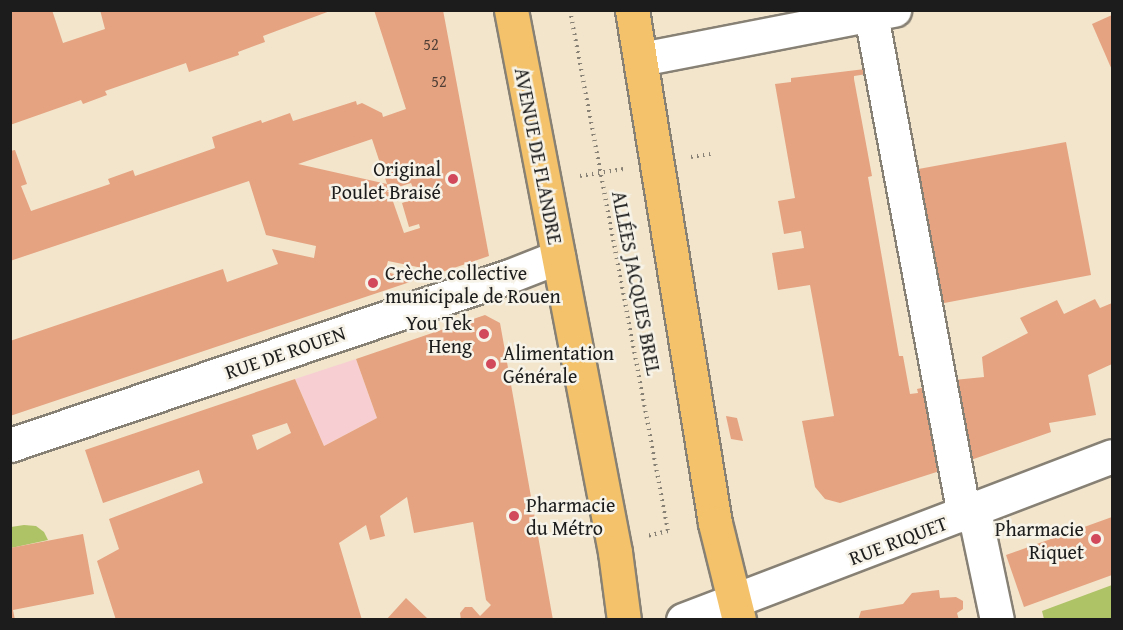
<!DOCTYPE html>
<meta charset="utf-8">
<style>
body{margin:0}
#map{position:relative;width:1123px;height:630px;overflow:hidden;background:#f2e5cc;font-family:"Gentium Book Plus",serif}
div>[style]{position:absolute}
.built>*{inset:0;background:#f7cfd2}
.green>*{inset:0;background:#aec266}
.building>*{inset:0;background:#e5a381}
.path>*{height:4px;margin-top:-2px;transform-origin:0;background:repeating-linear-gradient(90deg,#878074 0 1.5px,transparent 0 6px)}
.roads{filter:drop-shadow(2px 0 #878074) drop-shadow(-2px 0 #878074) drop-shadow(0 2px #878074) drop-shadow(0 -2px #878074)}
.minor>*{height:33px;margin:-16.5px;padding:0 16.5px;transform-origin:16.5px;border-radius:16.5px;background:#fff}
.major>*{height:33px;margin:-16.5px;padding:0 16.5px;transform-origin:16.5px;border-radius:16.5px;background:#f3c26a}
.dots>*{width:16px;height:16px;translate:-50% -50%;box-sizing:border-box;border:3px solid #f7f3e8;border-radius:50%}
span{translate:-50% -50%;white-space:nowrap;text-align:center;line-height:1.15;-webkit-text-stroke:5px #f7f3e8;paint-order:stroke}
.number-label{font-size:16px;color:#4e3e35}
.number-label span{-webkit-text-stroke-width:0}
.street-label{font-size:20px;color:#1c1c1c}
.poi-label{font-size:20px;color:#1c1c1c}
.right{translate:-100% -50%;text-align:right}
.left{translate:0 -50%;text-align:left}
.frame{position:absolute;inset:0;border:12px solid #1c1c1c;pointer-events:none}
</style>
<div id="map">
<div class="built">
<div style="clip-path:polygon(356px 359px,377px 418px,324px 446px,295px 379px)"></div>
</div>
<div class="green">
<div style="clip-path:polygon(24px 525px,36px 526px,44px 532px,48px 540px,11px 548px,11px 527px)"></div>
<div style="clip-path:polygon(1112px 585px,1112px 619px,1044px 619px,1042px 611px)"></div>
</div>
<div class="building">
<div style="clip-path:polygon(10px 10px,52px 10px,63px 43px,105px 29px,100px 10px,330px 11px,263px 36px,265px 42px,238px 52px,239px 55px,189px 72px,186px 63px,105px 91px,107px 95px,83px 104px,81px 100px,10px 125px)"></div>
<div style="clip-path:polygon(evenodd,374px 10px,443px 10px,489px 256px,442px 272px,388px 261px,385px 272px,419px 279px,10px 416px,10px 341px,223px 269px,227px 282px,278px 264px,272px 249px,314px 258px,316px 246px,266px 235px,249px 181px,10px 261px,10px 151px,15px 150px,27px 184px,21px 186px,31px 211px,110px 184px,108px 179px,133px 170px,135px 176px,215px 148px,212px 137px,261px 120px,262px 123px,290px 113px,293px 121px,356px 101px,357px 105px,362px 103px,382px 113px,383px 117px,406px 109px,374px 10px,372px 139px,387px 184px,298px 164px,372px 139px,374px 10px,411px 183px,417px 198px,402px 203px,409px 227px,419px 224px,420px 228px,404px 233px,389px 190px,411px 183px)"></div>
<div style="clip-path:polygon(1112px 15px,1112px 70px,1092px 24px)"></div>
<div style="clip-path:polygon(865px 69px,867px 74px,854px 76px,854px 79px,872px 176px,868px 177px,899px 356px,903px 356px,910px 394px,918px 393px,917px 389px,930px 386px,935px 414px,927px 417px,946px 469px,840px 503px,825px 499px,815px 487px,802px 421px,834px 416px,810px 285px,778px 290px,772px 253px,804px 248px,801px 231px,784px 234px,778px 201px,795px 198px,775px 84px,791px 82px,791px 78px)"></div>
<div style="clip-path:polygon(1066px 142px,1091px 275px,939px 304px,913px 170px)"></div>
<div style="clip-path:polygon(1095px 299px,1100px 308px,1112px 303px,1112px 364px,1088px 375px,1096px 415px,1049px 423px,1051px 432px,968px 461px,954px 380px,984px 377px,982px 357px,1028px 333px,1020px 318px,1057px 300px,1064px 314px)"></div>
<div style="clip-path:polygon(evenodd,485px 315px,500px 323px,553px 620px,461px 620px,460px 613px,465px 607px,472px 607px,480px 616px,491px 605px,486px 600px,473px 522px,414px 533px,407px 497px,380px 516px,385px 536px,370px 540px,366px 525px,339px 543px,362px 620px,116px 620px,97px 561px,119px 549px,109px 519px,203px 483px,199px 470px,103px 503px,85px 450px,295px 379px,324px 446px,377px 418px,356px 359px,485px 315px,287px 423px,291px 433px,257px 450px,252px 435px,287px 423px)"></div>
<div style="clip-path:polygon(726px 416px,737px 418px,743px 441px,731px 439px)"></div>
<div style="clip-path:polygon(1112px 517px,1112px 575px,1024px 607px,1006px 555px)"></div>
<div style="clip-path:polygon(83px 534px,94px 594px,13px 610px,15px 620px,10px 620px,10px 548px)"></div>
<div style="clip-path:polygon(939px 590px,940px 598px,956px 597px,963px 601px,963px 609px,957px 613px,959px 620px,858px 620px,861px 611px,903px 604px,912px 593px)"></div>
<div style="clip-path:polygon(406px 598px,429px 620px,386px 620px)"></div>
</div>
<div class="path">
<div style="left:570px;top:10px;width:530px;rotate:79.35deg"></div>
<div style="left:668px;top:531px;width:22px;rotate:167deg"></div>
<div style="left:691px;top:157px;width:20px;rotate:-9deg"></div>
<div style="left:580px;top:176px;width:44px;rotate:-9.2deg"></div>
</div>
<div class="roads">
<div class="minor">
<div style="left:871px;top:15px;width:509px;rotate:79.46deg"></div>
<div style="left:641px;top:59px;width:258px;rotate:-11deg"></div>
<div style="left:10px;top:445px;width:525px;rotate:-18.68deg"></div>
<div style="left:507px;top:277px;width:55px;rotate:-21.4deg"></div>
<div style="left:974px;top:511px;width:111px;rotate:78.1deg"></div>
<div style="left:683px;top:620px;width:459px;rotate:-20.9deg"></div>
</div>
<div class="major">
<div style="left:511px;top:10px;width:552px;rotate:79.14deg"></div>
<div style="left:615px;top:552px;width:69px;rotate:82.5deg"></div>
<div style="left:632px;top:10px;width:520px;rotate:80.81deg"></div>
<div style="left:715px;top:523px;width:100px;rotate:76.1deg"></div>
</div>
</div>
<div class="dots">
<div style="left:453px;top:179px;background:#d1495b"></div>
<div style="left:373px;top:283px;background:#d1495b"></div>
<div style="left:484px;top:334px;background:#d1495b"></div>
<div style="left:491px;top:364px;background:#d1495b"></div>
<div style="left:514px;top:516px;background:#d1495b"></div>
<div style="left:1096px;top:539px;background:#d1495b"></div>
</div>
<div class="number-label">
<span style="left:431px;top:44px">52</span>
<span style="left:439px;top:81px">52</span>
</div>
<div class="street-label">
<span style="left:539px;top:156px;rotate:79deg">AVENUE DE FLANDRE</span>
<span style="left:637px;top:283px;rotate:79deg">ALLÉES JACQUES BREL</span>
<span style="left:285px;top:352px;rotate:-19deg">RUE DE ROUEN</span>
<span style="left:898px;top:540px;rotate:-21deg">RUE RIQUET</span>
</div>
<div class="poi-label">
<span class="right" style="left:441px;top:180px">Original<br>Poulet Braisé</span>
<span class="left" style="left:385px;top:284px">Crèche collective<br>municipale de Rouen</span>
<span class="right" style="left:472px;top:334px">You Tek<br>Heng</span>
<span class="left" style="left:503px;top:364px">Alimentation<br>Générale</span>
<span class="left" style="left:526px;top:516px">Pharmacie<br>du Métro</span>
<span class="right" style="left:1084px;top:540px">Pharmacie<br>Riquet</span>
</div>
<div class="frame"></div>
</div>
